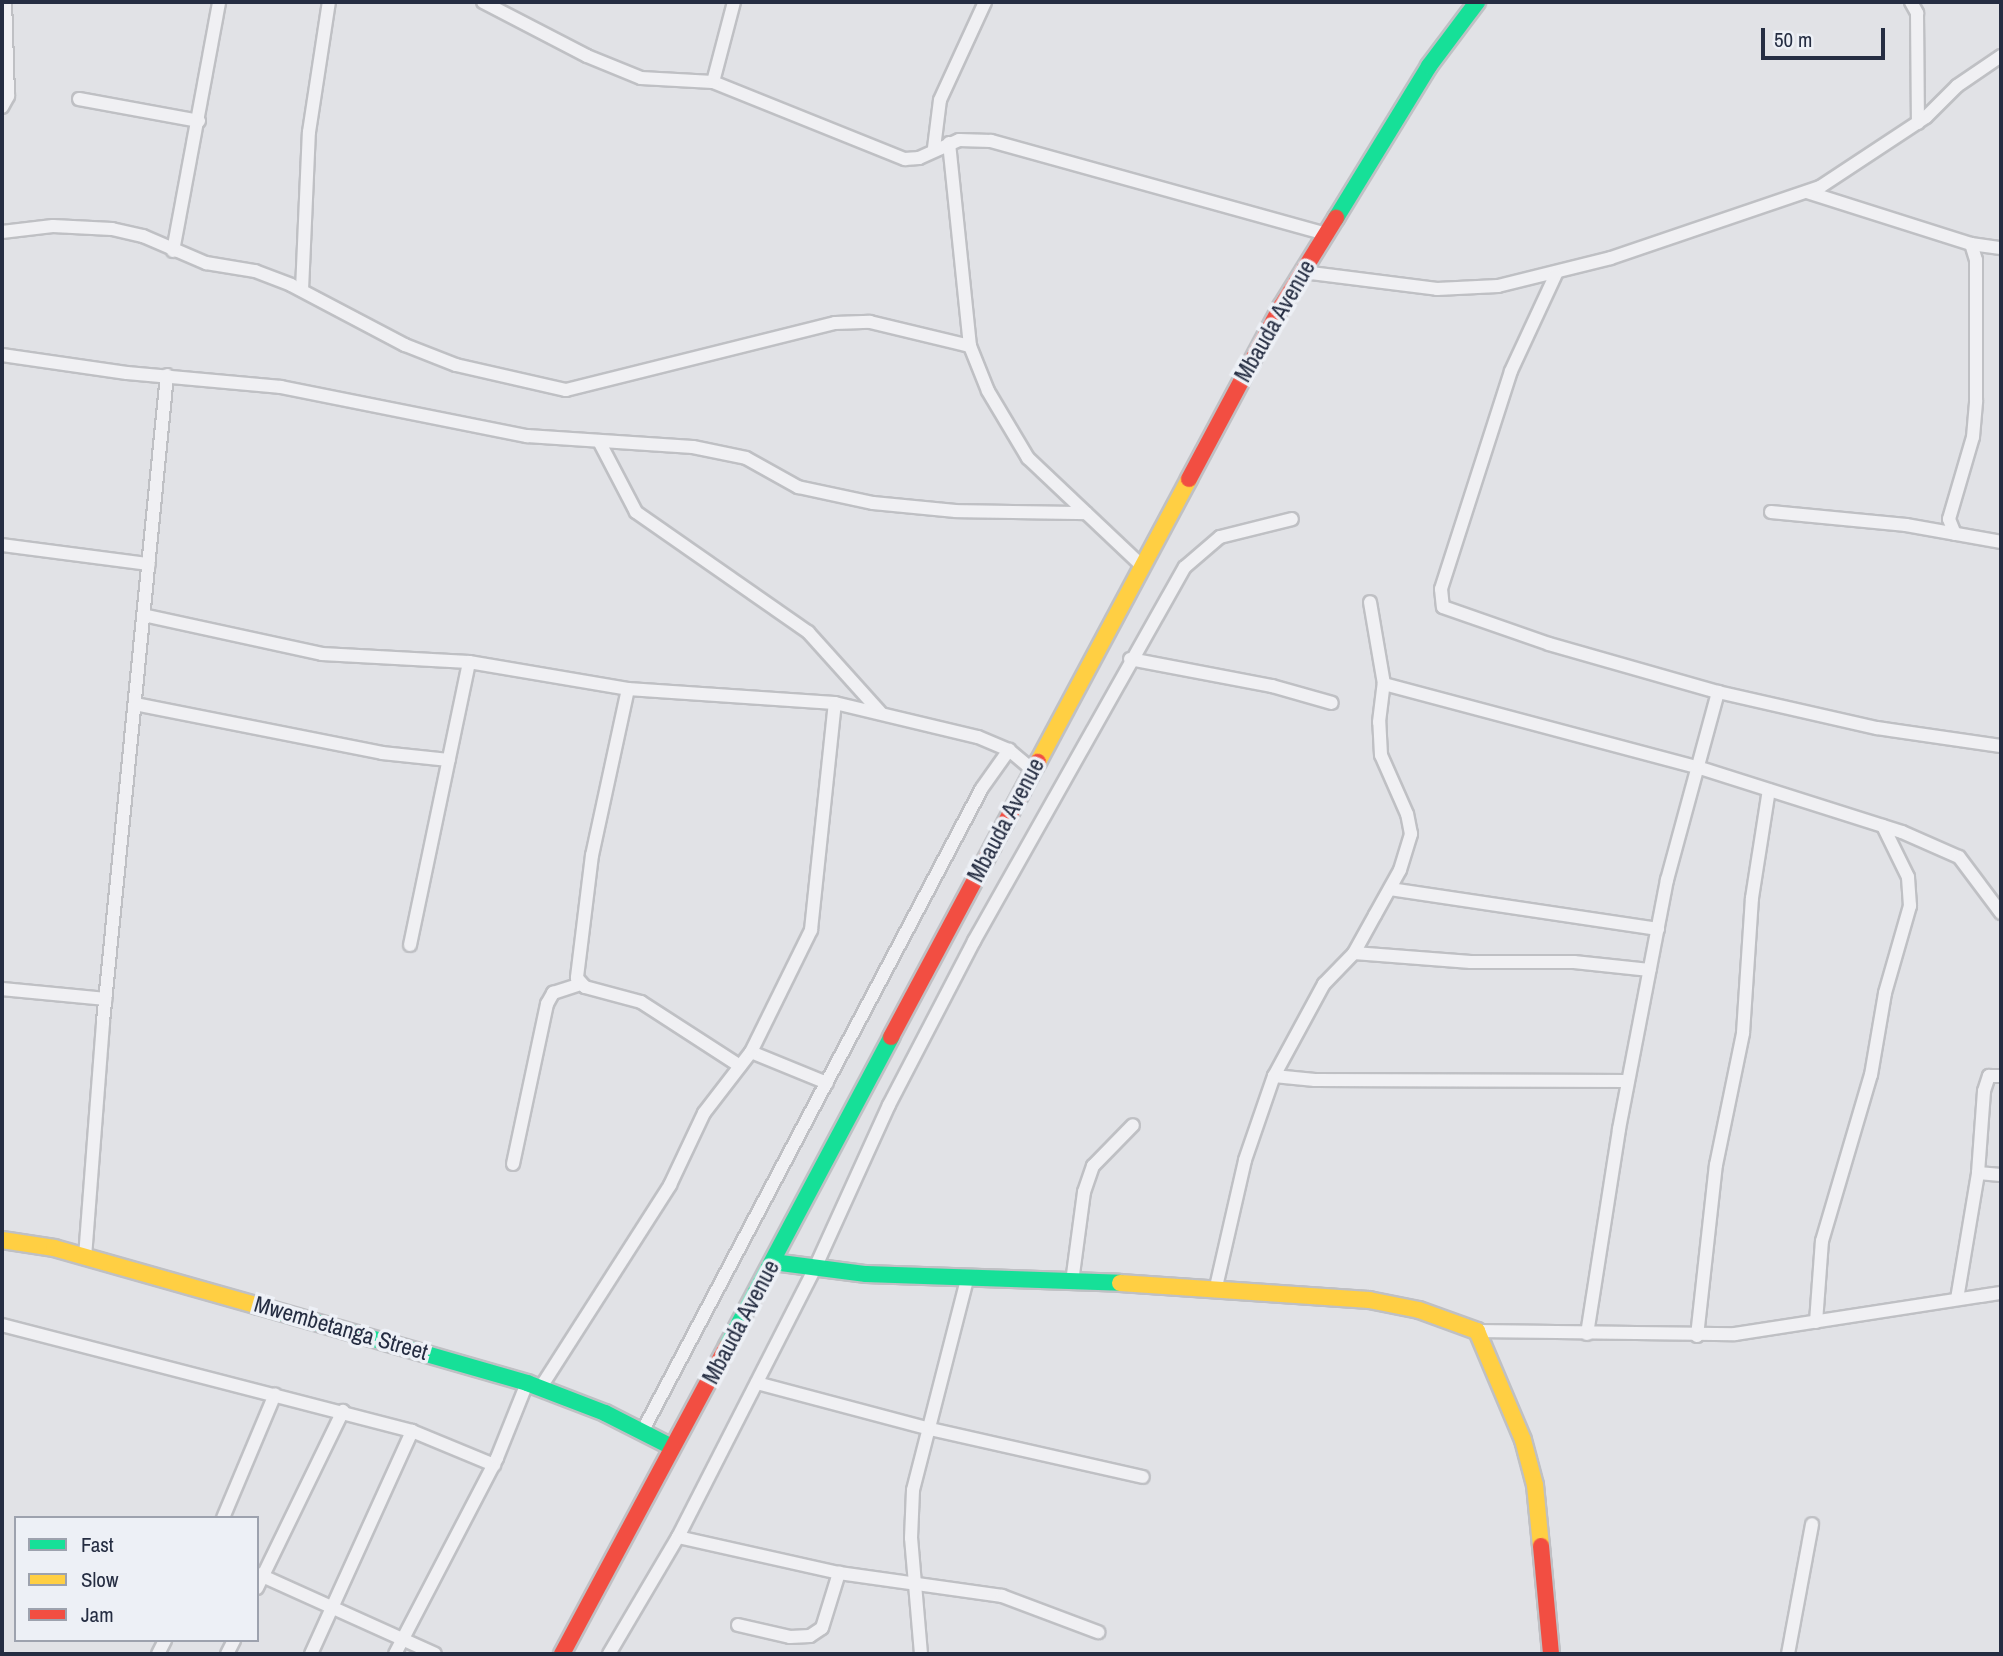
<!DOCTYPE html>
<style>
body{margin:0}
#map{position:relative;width:2003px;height:1656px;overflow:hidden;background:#e1e2e6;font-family:"Archivo Narrow",sans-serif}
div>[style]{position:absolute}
.roads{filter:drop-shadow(2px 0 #bfc0c4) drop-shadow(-2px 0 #bfc0c4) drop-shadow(0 2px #bfc0c4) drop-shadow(0 -2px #bfc0c4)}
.street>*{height:12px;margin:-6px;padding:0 6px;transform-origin:6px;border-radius:6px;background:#f0f0f3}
.fast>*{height:16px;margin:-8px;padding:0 8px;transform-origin:8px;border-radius:8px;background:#16e098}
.slow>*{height:16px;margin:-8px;padding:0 8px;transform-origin:8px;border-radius:8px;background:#ffcf43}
.jam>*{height:16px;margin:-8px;padding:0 8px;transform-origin:8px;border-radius:8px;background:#f24e42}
span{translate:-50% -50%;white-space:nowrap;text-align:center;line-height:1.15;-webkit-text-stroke:7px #edf0f6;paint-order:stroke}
.street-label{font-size:23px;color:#252d42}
.frame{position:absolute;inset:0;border:4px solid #252d42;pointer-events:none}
.legend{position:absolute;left:14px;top:1516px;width:245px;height:126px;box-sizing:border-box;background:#edf0f6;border:2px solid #9da2ae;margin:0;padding:9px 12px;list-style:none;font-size:21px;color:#252d42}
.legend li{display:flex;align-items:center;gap:14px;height:35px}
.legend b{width:35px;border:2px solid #9da2ae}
.scale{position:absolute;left:1761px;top:28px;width:124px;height:32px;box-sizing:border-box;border:4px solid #252d42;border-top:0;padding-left:9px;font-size:21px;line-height:24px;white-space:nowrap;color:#252d42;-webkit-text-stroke:5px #edf0f6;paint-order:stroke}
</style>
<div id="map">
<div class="roads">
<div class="street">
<div style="left:483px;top:2px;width:117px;rotate:27.4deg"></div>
<div style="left:587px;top:56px;width:58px;rotate:22.2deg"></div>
<div style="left:641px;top:78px;width:72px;rotate:3.2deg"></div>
<div style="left:713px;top:82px;width:207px;rotate:21.9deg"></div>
<div style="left:905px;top:159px;width:14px;rotate:-4deg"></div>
<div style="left:919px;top:158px;width:44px;rotate:-24.2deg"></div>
<div style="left:959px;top:140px;width:32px;rotate:2deg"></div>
<div style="left:991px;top:141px;width:349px;rotate:15.5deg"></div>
<div style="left:1911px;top:2px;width:13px;rotate:61deg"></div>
<div style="left:1917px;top:13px;width:110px;rotate:89.5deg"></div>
<div style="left:713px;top:82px;width:83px;rotate:-75.3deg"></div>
<div style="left:79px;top:99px;width:122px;rotate:10.4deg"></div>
<div style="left:2px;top:107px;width:13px;rotate:-61deg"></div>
<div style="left:8px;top:96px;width:94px;rotate:-91.8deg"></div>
<div style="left:949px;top:143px;width:204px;rotate:84.1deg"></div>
<div style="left:970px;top:346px;width:48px;rotate:68.2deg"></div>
<div style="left:988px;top:391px;width:78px;rotate:59.2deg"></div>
<div style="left:1028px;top:458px;width:156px;rotate:43.4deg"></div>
<div style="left:934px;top:148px;width:48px;rotate:-82.9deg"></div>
<div style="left:940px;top:100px;width:108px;rotate:-65.3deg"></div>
<div style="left:1807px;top:192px;width:172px;rotate:17.6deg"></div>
<div style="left:1971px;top:244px;width:30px;rotate:8deg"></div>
<div style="left:2px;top:232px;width:51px;rotate:-6.7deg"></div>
<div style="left:53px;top:226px;width:59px;rotate:2.9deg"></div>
<div style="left:112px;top:229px;width:32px;rotate:13deg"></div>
<div style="left:143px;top:236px;width:69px;rotate:23.2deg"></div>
<div style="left:206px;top:263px;width:50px;rotate:9.3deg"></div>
<div style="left:255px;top:271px;width:39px;rotate:21deg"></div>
<div style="left:291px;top:285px;width:129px;rotate:27.8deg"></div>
<div style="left:405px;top:345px;width:55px;rotate:21.4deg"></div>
<div style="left:456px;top:365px;width:113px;rotate:12.8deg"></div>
<div style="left:566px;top:390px;width:277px;rotate:-14deg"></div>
<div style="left:835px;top:323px;width:35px;rotate:-2deg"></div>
<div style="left:870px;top:322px;width:103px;rotate:13.5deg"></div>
<div style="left:173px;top:251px;width:253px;rotate:-79.5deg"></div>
<div style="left:1303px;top:272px;width:135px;rotate:7.2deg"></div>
<div style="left:1437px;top:289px;width:61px;rotate:-2.8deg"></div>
<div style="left:1498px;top:286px;width:116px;rotate:-13.9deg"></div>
<div style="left:1611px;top:258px;width:221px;rotate:-18.8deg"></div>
<div style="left:1820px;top:187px;width:127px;rotate:-33.4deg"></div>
<div style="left:1926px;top:117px;width:44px;rotate:-45deg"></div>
<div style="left:1957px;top:86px;width:53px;rotate:-34.3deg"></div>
<div style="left:1556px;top:274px;width:107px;rotate:114.9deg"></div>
<div style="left:1511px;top:371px;width:229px;rotate:107.8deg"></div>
<div style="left:1441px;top:589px;width:18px;rotate:84deg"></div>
<div style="left:1443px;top:607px;width:112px;rotate:19.2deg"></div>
<div style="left:1549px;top:644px;width:176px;rotate:15.9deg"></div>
<div style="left:1718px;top:692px;width:163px;rotate:12.8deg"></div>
<div style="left:1877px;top:728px;width:125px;rotate:8.3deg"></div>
<div style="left:302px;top:290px;width:158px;rotate:-87.5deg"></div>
<div style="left:309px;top:132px;width:132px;rotate:-81.3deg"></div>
<div style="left:2px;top:355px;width:126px;rotate:8.2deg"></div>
<div style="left:127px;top:373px;width:155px;rotate:5.2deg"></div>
<div style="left:281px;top:387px;width:251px;rotate:11.3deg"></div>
<div style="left:527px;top:436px;width:166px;rotate:3.8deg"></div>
<div style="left:693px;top:447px;width:54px;rotate:11.7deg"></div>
<div style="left:746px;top:458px;width:60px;rotate:29.1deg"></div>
<div style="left:798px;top:487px;width:77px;rotate:12deg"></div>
<div style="left:873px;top:503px;width:83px;rotate:5.5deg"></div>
<div style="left:956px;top:511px;width:130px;rotate:0.9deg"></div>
<div style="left:600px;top:443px;width:78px;rotate:62.4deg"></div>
<div style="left:636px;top:512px;width:210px;rotate:34.9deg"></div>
<div style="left:808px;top:632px;width:108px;rotate:48deg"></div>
<div style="left:1771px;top:512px;width:136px;rotate:5.5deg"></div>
<div style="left:1906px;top:525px;width:97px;rotate:10.1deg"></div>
<div style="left:1955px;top:534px;width:16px;rotate:-112deg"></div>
<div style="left:1949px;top:519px;width:85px;rotate:-73.7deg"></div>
<div style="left:1973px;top:437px;width:37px;rotate:-85deg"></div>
<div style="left:1976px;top:400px;width:140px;rotate:-90deg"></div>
<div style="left:1976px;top:260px;width:17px;rotate:-107deg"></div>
<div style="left:2px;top:545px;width:148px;rotate:7.4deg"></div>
<div style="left:143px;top:615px;width:183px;rotate:12.3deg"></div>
<div style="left:322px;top:654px;width:147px;rotate:3.1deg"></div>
<div style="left:469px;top:662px;width:161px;rotate:9.6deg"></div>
<div style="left:628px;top:689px;width:207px;rotate:3.9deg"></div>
<div style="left:835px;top:703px;width:147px;rotate:13.4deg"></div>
<div style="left:978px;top:737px;width:34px;rotate:23deg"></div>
<div style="left:1009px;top:750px;width:30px;rotate:40deg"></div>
<div style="left:1130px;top:659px;width:145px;rotate:10.8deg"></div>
<div style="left:1272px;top:686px;width:62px;rotate:15.8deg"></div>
<div style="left:1384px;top:684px;width:324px;rotate:14.9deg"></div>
<div style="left:1697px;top:767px;width:215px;rotate:17.6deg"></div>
<div style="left:1902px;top:832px;width:62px;rotate:23.7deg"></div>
<div style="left:1959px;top:857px;width:70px;rotate:53.1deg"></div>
<div style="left:628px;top:689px;width:170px;rotate:102.2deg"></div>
<div style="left:592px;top:855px;width:124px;rotate:97deg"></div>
<div style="left:577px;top:978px;width:12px;rotate:48deg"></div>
<div style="left:585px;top:987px;width:58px;rotate:15deg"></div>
<div style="left:641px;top:1002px;width:118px;rotate:32.9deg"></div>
<div style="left:135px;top:704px;width:252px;rotate:11.2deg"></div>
<div style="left:382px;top:753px;width:67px;rotate:6deg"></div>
<div style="left:1390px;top:889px;width:271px;rotate:8.5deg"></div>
<div style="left:410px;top:945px;width:289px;rotate:-78.2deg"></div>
<div style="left:1354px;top:953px;width:117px;rotate:4.4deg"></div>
<div style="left:1471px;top:962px;width:103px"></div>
<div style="left:1574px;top:962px;width:76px;rotate:6deg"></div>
<div style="left:2px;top:989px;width:104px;rotate:5.5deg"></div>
<div style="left:751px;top:1052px;width:82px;rotate:22.2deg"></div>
<div style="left:1274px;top:1076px;width:41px;rotate:5.6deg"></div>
<div style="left:1315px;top:1080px;width:313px;rotate:0.2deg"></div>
<div style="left:513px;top:1164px;width:164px;rotate:-78deg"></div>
<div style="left:547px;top:1004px;width:13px;rotate:-61deg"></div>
<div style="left:553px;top:993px;width:28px;rotate:-18deg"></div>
<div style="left:1978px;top:1173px;width:23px;rotate:5deg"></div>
<div style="left:85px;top:1257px;width:236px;rotate:-85.6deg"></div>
<div style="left:103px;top:1022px;width:650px;rotate:-84.35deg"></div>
<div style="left:1072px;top:1282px;width:91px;rotate:-82.4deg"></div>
<div style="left:1084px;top:1192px;width:28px;rotate:-71deg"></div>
<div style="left:1093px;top:1166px;width:57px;rotate:-45.7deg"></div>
<div style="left:1216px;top:1287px;width:130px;rotate:-77.1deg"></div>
<div style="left:1245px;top:1160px;width:89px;rotate:-71deg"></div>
<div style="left:1274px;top:1076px;width:105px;rotate:-61.5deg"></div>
<div style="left:1324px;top:984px;width:43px;rotate:-45.9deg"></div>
<div style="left:1354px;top:953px;width:43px;rotate:-61.1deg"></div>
<div style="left:1375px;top:915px;width:51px;rotate:-60.9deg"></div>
<div style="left:1400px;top:870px;width:38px;rotate:-73deg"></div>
<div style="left:1411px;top:834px;width:20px;rotate:-101deg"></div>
<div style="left:1407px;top:814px;width:64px;rotate:-113.8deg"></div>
<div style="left:1381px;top:755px;width:33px;rotate:-93deg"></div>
<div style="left:1379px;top:722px;width:38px;rotate:-83deg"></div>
<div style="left:1384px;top:684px;width:83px;rotate:-99.7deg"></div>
<div style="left:1957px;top:1299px;width:128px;rotate:-80.5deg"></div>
<div style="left:1978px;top:1173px;width:82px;rotate:-85.8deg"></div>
<div style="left:1984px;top:1091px;width:16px;rotate:-72deg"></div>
<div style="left:1989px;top:1076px;width:12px"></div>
<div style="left:1816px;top:1322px;width:81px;rotate:-85.8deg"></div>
<div style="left:1822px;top:1241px;width:173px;rotate:-73.6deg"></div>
<div style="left:1871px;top:1075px;width:83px;rotate:-80.3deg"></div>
<div style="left:1885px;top:993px;width:91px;rotate:-74deg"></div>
<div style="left:1910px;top:906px;width:29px;rotate:-94deg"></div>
<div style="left:1908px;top:877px;width:57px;rotate:-116.1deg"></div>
<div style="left:2px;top:1325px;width:423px;rotate:14.5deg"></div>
<div style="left:412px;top:1431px;width:89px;rotate:22.5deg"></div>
<div style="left:1477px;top:1331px;width:258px;rotate:0.7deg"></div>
<div style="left:1735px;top:1334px;width:269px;rotate:-8.8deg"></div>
<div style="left:1587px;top:1334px;width:207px;rotate:-81.1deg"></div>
<div style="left:1619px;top:1129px;width:254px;rotate:-79.1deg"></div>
<div style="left:1667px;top:880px;width:195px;rotate:-74.8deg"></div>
<div style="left:1697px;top:1336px;width:172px;rotate:-83.7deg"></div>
<div style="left:1716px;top:1165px;width:135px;rotate:-78.4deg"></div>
<div style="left:1743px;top:1033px;width:135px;rotate:-86.2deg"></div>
<div style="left:1752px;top:898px;width:109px;rotate:-81.1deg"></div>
<div style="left:757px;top:1383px;width:179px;rotate:14.9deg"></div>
<div style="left:930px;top:1429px;width:218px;rotate:12.7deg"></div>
<div style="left:541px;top:1387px;width:240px;rotate:-57.4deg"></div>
<div style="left:670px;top:1185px;width:80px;rotate:-64.7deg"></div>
<div style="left:704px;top:1113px;width:77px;rotate:-52.4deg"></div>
<div style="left:751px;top:1052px;width:136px;rotate:-63.8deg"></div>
<div style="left:811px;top:930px;width:228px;rotate:-84deg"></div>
<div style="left:642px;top:1432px;width:728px;rotate:-62.17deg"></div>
<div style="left:982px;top:788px;width:47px;rotate:-54.6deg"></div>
<div style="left:223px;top:1518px;width:134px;rotate:-67.2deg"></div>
<div style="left:678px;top:1537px;width:165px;rotate:12.6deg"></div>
<div style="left:839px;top:1573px;width:165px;rotate:8deg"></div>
<div style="left:1002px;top:1596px;width:103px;rotate:20.6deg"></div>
<div style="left:258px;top:1574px;width:194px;rotate:24.3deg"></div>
<div style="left:257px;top:1588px;width:197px;rotate:-64.1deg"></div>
<div style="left:738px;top:1625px;width:53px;rotate:13deg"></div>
<div style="left:790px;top:1637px;width:20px;rotate:-3deg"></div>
<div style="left:810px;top:1636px;width:14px;rotate:-34deg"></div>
<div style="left:822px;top:1628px;width:58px;rotate:-72.8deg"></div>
<div style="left:158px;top:1654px;width:16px;rotate:-63deg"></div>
<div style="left:227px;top:1654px;width:16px;rotate:-63deg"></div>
<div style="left:311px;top:1654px;width:245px;rotate:-65.6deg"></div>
<div style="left:395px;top:1654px;width:221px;rotate:-62.5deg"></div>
<div style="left:497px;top:1458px;width:81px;rotate:-68.2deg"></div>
<div style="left:609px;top:1654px;width:136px;rotate:-59.5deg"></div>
<div style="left:678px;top:1537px;width:302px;rotate:-63deg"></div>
<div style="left:815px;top:1268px;width:179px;rotate:-65.6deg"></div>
<div style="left:889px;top:1105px;width:185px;rotate:-62.6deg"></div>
<div style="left:974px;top:941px;width:429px;rotate:-60.6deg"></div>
<div style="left:1185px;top:567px;width:46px;rotate:-40.6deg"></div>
<div style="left:1220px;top:537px;width:74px;rotate:-14deg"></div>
<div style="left:921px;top:1654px;width:116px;rotate:-94.9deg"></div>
<div style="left:911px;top:1538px;width:48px;rotate:-87.6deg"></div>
<div style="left:913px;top:1490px;width:218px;rotate:-75.6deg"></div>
<div style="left:1788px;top:1654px;width:132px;rotate:-79.5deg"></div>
</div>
<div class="fast">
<div style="left:1336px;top:218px;width:178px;rotate:-58.5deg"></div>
<div style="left:1429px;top:66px;width:80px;rotate:-53.1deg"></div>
<div style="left:773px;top:1262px;width:94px;rotate:7.4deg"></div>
<div style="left:866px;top:1274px;width:254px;rotate:2deg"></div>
<div style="left:259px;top:1306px;width:279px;rotate:16deg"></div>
<div style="left:527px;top:1383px;width:84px;rotate:21deg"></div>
<div style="left:605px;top:1413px;width:73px;rotate:26.9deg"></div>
<div style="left:727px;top:1346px;width:350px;rotate:-62deg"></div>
</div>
<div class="slow">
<div style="left:1038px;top:762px;width:321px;rotate:-61.9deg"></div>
<div style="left:2px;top:1240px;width:53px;rotate:8.7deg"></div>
<div style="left:54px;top:1248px;width:213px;rotate:15.8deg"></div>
<div style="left:1120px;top:1283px;width:250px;rotate:3.9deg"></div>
<div style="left:1369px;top:1300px;width:51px;rotate:11.3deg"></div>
<div style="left:1419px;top:1310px;width:62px;rotate:19.9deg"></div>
<div style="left:1477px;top:1331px;width:118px;rotate:67.1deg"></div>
<div style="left:1523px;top:1440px;width:47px;rotate:75.1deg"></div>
<div style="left:1535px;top:1485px;width:61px;rotate:84.4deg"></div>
</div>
<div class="jam">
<div style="left:1189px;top:479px;width:195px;rotate:-61.9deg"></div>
<div style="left:1281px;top:307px;width:105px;rotate:-58.3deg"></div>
<div style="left:891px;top:1037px;width:312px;rotate:-61.9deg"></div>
<div style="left:1541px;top:1546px;width:108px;rotate:84.7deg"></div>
<div style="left:562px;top:1654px;width:349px;rotate:-61.8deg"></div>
</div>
</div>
<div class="street-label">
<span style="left:1275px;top:321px;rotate:-60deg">Mbauda Avenue</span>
<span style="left:1006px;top:820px;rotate:-62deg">Mbauda Avenue</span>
<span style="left:741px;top:1322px;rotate:-62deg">Mbauda Avenue</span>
<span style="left:341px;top:1328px;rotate:16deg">Mwembetanga Street</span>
</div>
<div class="frame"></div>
<ul class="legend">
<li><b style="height:9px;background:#16e098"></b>Fast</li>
<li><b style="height:9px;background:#ffcf43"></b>Slow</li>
<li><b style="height:9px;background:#f24e42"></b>Jam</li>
</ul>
<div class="scale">50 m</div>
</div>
